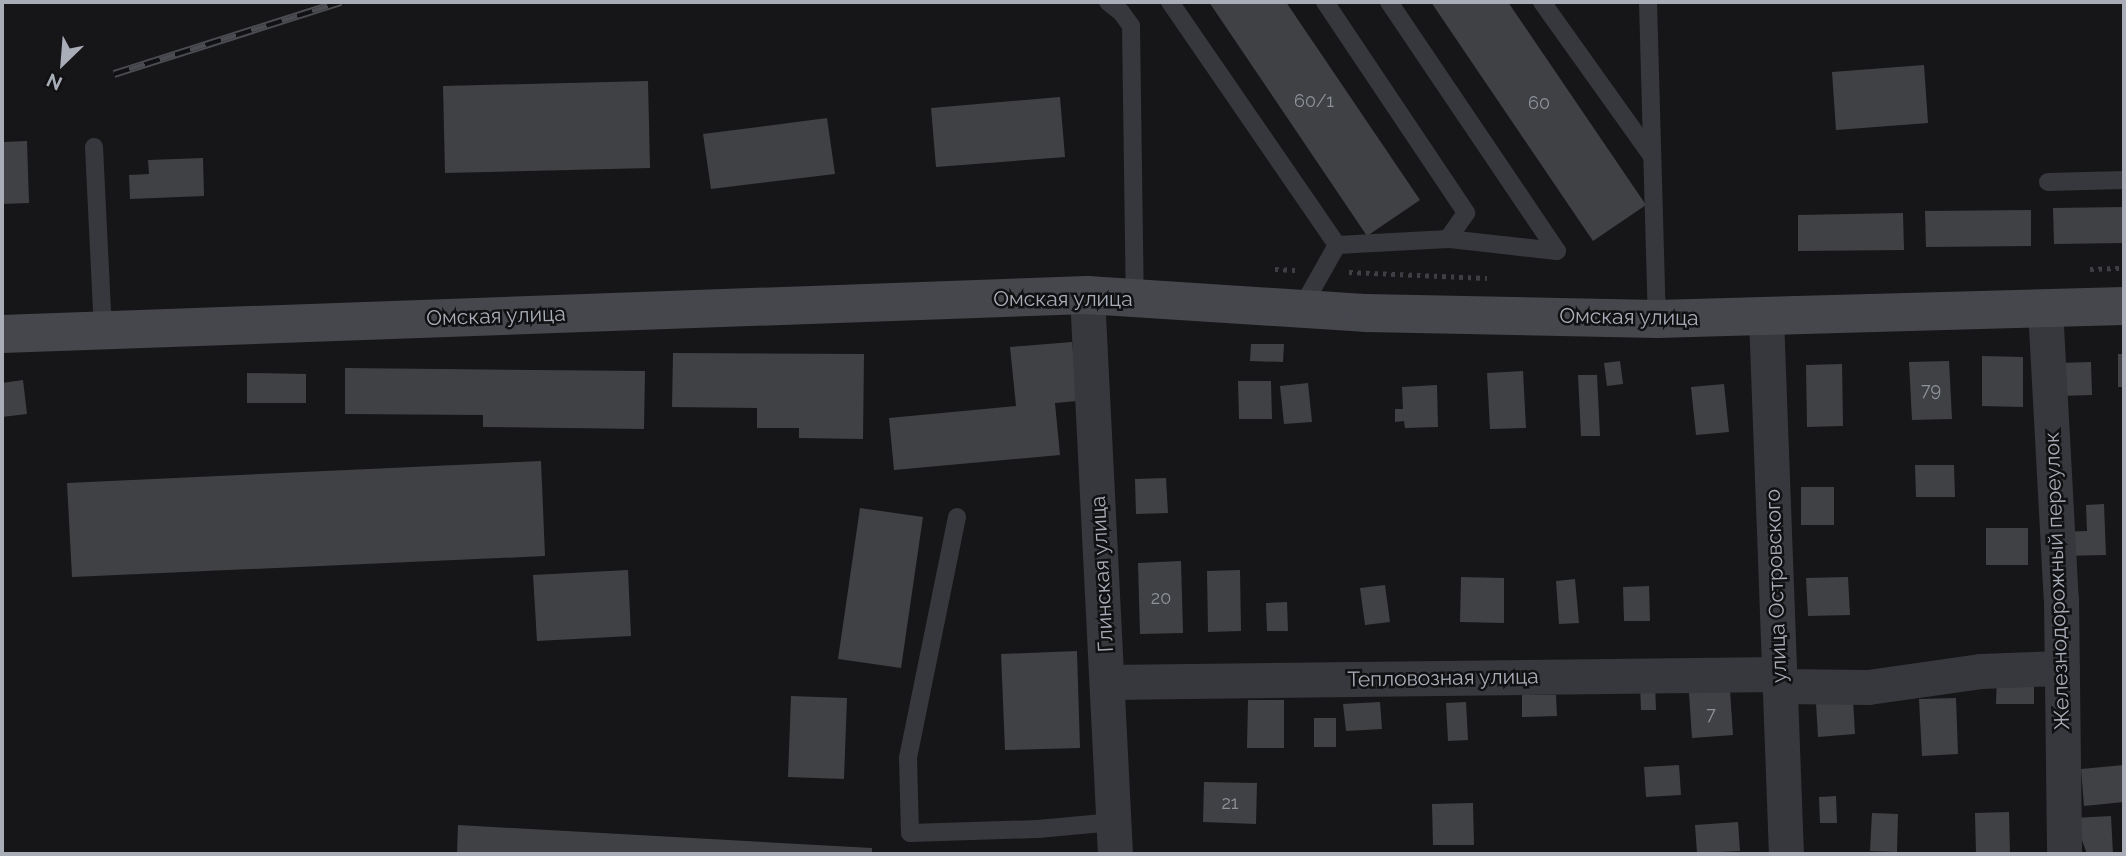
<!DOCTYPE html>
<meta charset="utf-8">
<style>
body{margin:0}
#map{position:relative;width:2126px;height:856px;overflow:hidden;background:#161618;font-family:Raleway,sans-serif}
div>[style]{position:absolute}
.building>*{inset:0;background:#404145}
.path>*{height:4.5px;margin-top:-2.25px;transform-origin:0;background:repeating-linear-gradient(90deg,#3d3f44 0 3.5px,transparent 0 8.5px)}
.service>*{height:18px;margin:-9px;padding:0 9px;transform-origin:9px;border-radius:9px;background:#37383d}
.minor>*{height:35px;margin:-17.5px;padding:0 17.5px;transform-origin:17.5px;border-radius:17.5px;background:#37383d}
.secondary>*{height:38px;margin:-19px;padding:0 19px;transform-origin:19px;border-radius:19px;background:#45474d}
.rail>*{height:8px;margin-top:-4px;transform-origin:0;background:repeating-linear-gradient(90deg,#111113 0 16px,#4a4c52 0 32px);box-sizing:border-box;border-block:2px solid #4a4c52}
span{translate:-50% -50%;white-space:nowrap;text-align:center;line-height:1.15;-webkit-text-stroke:5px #111113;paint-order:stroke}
.number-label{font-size:18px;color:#8e929b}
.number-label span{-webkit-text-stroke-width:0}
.street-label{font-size:21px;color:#a8adb8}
.frame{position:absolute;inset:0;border:4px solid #a8adb8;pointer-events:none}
.north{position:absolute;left:28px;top:28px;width:70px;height:70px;-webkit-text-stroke:5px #111113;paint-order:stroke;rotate:205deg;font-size:19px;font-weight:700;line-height:28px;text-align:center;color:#a8adb8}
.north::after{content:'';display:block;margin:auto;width:24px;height:32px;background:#a8adb8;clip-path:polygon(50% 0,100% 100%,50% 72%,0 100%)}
</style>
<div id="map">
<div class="building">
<div style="clip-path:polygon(1209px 2px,1286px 2px,1420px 200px,1367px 236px)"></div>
<div style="clip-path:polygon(1431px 2px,1508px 2px,1646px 205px,1593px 241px)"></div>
<div style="clip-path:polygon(1924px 65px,1928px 123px,1836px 130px,1832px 72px)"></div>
<div style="clip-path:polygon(648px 81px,650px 168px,445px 173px,443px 86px)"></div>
<div style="clip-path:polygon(1060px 97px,1065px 157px,936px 167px,931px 108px)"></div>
<div style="clip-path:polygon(827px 118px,835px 174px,711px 189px,703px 134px)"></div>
<div style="clip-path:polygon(27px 141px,29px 203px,2px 204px,2px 142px)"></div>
<div style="clip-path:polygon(203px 158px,204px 196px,130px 199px,129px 175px,149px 174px,148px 160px)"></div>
<div style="clip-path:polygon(2124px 207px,2124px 243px,2054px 244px,2053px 208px)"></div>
<div style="clip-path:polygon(2031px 210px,2031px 246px,1926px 247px,1925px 211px)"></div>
<div style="clip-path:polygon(1903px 213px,1904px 250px,1798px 251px,1798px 215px)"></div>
<div style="clip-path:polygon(1072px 342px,1078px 401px,1055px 403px,1060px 455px,894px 470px,889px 418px,1016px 406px,1010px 347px)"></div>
<div style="clip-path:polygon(1251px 344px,1284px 344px,1283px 362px,1250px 361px)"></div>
<div style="clip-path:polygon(673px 353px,864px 354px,863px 439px,799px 438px,799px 428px,757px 428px,757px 408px,672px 407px)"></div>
<div style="clip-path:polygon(2118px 354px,2124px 354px,2124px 387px,2118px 387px)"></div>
<div style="clip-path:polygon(1982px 356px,2023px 357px,2023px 407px,1982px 406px)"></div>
<div style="clip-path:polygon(1620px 361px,1623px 384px,1607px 386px,1604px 363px)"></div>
<div style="clip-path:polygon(1949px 361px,1952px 419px,1912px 420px,1909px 362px)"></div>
<div style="clip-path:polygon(2091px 362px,2092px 395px,2058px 396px,2057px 363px)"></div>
<div style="clip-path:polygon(1842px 364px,1843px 426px,1807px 427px,1806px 365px)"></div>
<div style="clip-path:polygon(345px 368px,645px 371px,644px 429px,483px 427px,483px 415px,345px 414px)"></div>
<div style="clip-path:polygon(1523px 371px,1526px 428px,1490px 429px,1487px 373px)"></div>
<div style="clip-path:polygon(247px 373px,306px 374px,306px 403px,247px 403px)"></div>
<div style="clip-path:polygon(1578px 375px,1597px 375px,1600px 436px,1581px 436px)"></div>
<div style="clip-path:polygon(23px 380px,27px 414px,2px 417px,2px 383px)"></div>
<div style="clip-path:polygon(1238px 381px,1271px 381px,1272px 419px,1239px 419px)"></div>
<div style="clip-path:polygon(1308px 383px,1312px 422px,1284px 424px,1280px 386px)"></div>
<div style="clip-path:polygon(1724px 384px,1729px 432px,1696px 435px,1691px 387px)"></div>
<div style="clip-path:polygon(1437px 385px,1438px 427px,1405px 428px,1404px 421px,1395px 422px,1395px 409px,1403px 409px,1402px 387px)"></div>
<div style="clip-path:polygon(541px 461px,545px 556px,72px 577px,67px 483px)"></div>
<div style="clip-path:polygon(1915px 465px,1954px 465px,1955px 497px,1916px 497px)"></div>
<div style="clip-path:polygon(1166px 478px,1168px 513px,1136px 514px,1135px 479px)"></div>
<div style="clip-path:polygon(1801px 487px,1834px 487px,1834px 525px,1801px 525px)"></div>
<div style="clip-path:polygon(2104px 504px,2106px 555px,2062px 556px,2061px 532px,2087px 531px,2086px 505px)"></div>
<div style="clip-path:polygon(860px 508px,923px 517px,901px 668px,838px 659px)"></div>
<div style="clip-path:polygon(1986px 528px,2028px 528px,2028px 565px,1986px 565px)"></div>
<div style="clip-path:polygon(1181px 561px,1183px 633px,1140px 634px,1138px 563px)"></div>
<div style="clip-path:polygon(628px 570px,631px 636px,537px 641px,533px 575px)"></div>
<div style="clip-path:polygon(1240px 570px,1241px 631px,1208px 632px,1207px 571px)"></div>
<div style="clip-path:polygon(1461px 577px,1504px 578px,1504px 623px,1460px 622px)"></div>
<div style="clip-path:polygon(1848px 577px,1850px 615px,1808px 616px,1806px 578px)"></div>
<div style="clip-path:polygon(1575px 579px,1579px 623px,1559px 624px,1556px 581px)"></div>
<div style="clip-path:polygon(1385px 585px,1390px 622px,1365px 625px,1360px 588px)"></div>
<div style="clip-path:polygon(1649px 586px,1650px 621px,1624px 621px,1623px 587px)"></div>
<div style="clip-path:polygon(1287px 602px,1288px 631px,1267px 631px,1266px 603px)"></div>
<div style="clip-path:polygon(1077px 651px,1080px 748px,1005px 750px,1001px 654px)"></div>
<div style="clip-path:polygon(1997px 673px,2034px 674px,2034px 704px,1996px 704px)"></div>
<div style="clip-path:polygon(1655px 684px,1656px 710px,1641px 710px,1640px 685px)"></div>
<div style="clip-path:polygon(1730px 690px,1733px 735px,1692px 738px,1689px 693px)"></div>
<div style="clip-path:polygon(1522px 695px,1556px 695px,1557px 716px,1522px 717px)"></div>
<div style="clip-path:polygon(791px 696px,847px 698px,844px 779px,788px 777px)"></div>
<div style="clip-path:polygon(1956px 698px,1958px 754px,1922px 756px,1919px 699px)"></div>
<div style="clip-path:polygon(1248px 700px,1284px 700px,1284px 748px,1247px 748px)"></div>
<div style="clip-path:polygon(1853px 700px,1855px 734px,1818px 737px,1816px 703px)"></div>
<div style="clip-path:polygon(1380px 702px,1382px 729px,1346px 731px,1343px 704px)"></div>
<div style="clip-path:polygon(1466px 702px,1468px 740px,1448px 741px,1446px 703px)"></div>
<div style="clip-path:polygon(1314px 718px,1336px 718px,1336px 747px,1314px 747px)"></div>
<div style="clip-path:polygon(1679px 765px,1681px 795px,1646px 797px,1644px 767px)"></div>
<div style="clip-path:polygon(2124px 765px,2124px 802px,2084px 806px,2081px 769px)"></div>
<div style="clip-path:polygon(1204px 782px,1257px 783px,1256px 824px,1203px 822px)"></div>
<div style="clip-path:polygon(1836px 796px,1837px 823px,1820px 823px,1819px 797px)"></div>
<div style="clip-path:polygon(1473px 803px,1474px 845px,1433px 845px,1432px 804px)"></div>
<div style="clip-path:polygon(2009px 812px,2010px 854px,1976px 854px,1975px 813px)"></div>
<div style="clip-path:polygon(1872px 813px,1898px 814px,1897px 852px,1870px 851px)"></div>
<div style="clip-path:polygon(2111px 816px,2113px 854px,2087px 854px,2074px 818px)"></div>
<div style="clip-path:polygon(1738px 822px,1740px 851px,1697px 853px,1695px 825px)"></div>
<div style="clip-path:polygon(458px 825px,872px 848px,872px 854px,457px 854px)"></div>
</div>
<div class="path">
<div style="left:1275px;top:269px;width:20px;rotate:3deg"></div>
<div style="left:2090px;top:269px;width:34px;rotate:-2deg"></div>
<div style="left:1349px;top:272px;width:138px;rotate:2.5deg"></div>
</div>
<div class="service">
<div style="left:1108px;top:2px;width:16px;rotate:38deg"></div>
<div style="left:1121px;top:12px;width:17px;rotate:54deg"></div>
<div style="left:1131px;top:26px;width:272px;rotate:89.2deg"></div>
<div style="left:1170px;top:2px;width:295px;rotate:55.5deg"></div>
<div style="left:1325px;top:2px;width:254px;rotate:56.2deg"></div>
<div style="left:1466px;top:213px;width:32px;rotate:125deg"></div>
<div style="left:1448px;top:239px;width:111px;rotate:176.9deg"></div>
<div style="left:1389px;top:2px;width:300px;rotate:56deg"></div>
<div style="left:1557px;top:251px;width:110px;rotate:-173.7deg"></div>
<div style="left:1542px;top:2px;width:189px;rotate:54.5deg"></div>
<div style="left:1648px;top:2px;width:317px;rotate:88.4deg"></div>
<div style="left:94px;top:147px;width:184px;rotate:87.2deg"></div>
<div style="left:2048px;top:182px;width:76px;rotate:-1.5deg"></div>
<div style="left:1301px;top:309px;width:73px;rotate:-60.6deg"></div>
<div style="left:957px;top:517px;width:246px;rotate:101.5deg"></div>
<div style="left:908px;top:758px;width:75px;rotate:88.5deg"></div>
<div style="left:910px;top:833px;width:128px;rotate:-1.8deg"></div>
<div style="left:1038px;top:829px;width:76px;rotate:-5.3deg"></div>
</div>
<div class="minor">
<div style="left:1087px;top:295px;width:560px;rotate:87.13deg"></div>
<div style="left:2045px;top:308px;width:291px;rotate:86.9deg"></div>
<div style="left:2061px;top:599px;width:255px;rotate:89.3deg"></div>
<div style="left:1766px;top:317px;width:537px;rotate:87.87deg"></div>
<div style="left:1107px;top:682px;width:671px;rotate:-0.68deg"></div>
<div style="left:1779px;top:686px;width:89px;rotate:0.6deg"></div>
<div style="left:1868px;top:687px;width:113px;rotate:-8.1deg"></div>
<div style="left:1980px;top:671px;width:82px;rotate:-2.1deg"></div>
</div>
<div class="secondary">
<div style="left:2px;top:334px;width:1086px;rotate:-2.06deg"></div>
<div style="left:1087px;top:295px;width:281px;rotate:3.7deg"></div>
<div style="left:1367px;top:313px;width:290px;rotate:1.2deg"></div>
<div style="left:1657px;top:319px;width:467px;rotate:-1.6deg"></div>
</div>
<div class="rail">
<div style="left:114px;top:74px;width:238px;rotate:-17.6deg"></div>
</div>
<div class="number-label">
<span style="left:1314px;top:101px">60/1</span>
<span style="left:1539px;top:103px">60</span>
<span style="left:1931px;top:390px">79</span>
<span style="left:1161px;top:598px">20</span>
<span style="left:1711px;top:714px">7</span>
<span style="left:1230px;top:803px">21</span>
</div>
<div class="street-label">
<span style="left:1063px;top:299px">Омская улица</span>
<span style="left:496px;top:316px;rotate:-2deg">Омская улица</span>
<span style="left:1629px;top:317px;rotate:1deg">Омская улица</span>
<span style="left:1102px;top:574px;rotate:-93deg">Глинская улица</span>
<span style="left:2057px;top:581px;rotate:-92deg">Железнодорожный переулок</span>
<span style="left:1776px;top:586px;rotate:-92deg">улица Островского</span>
<span style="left:1443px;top:678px;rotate:-1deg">Тепловозная улица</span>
</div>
<div class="frame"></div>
<div class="north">N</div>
</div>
